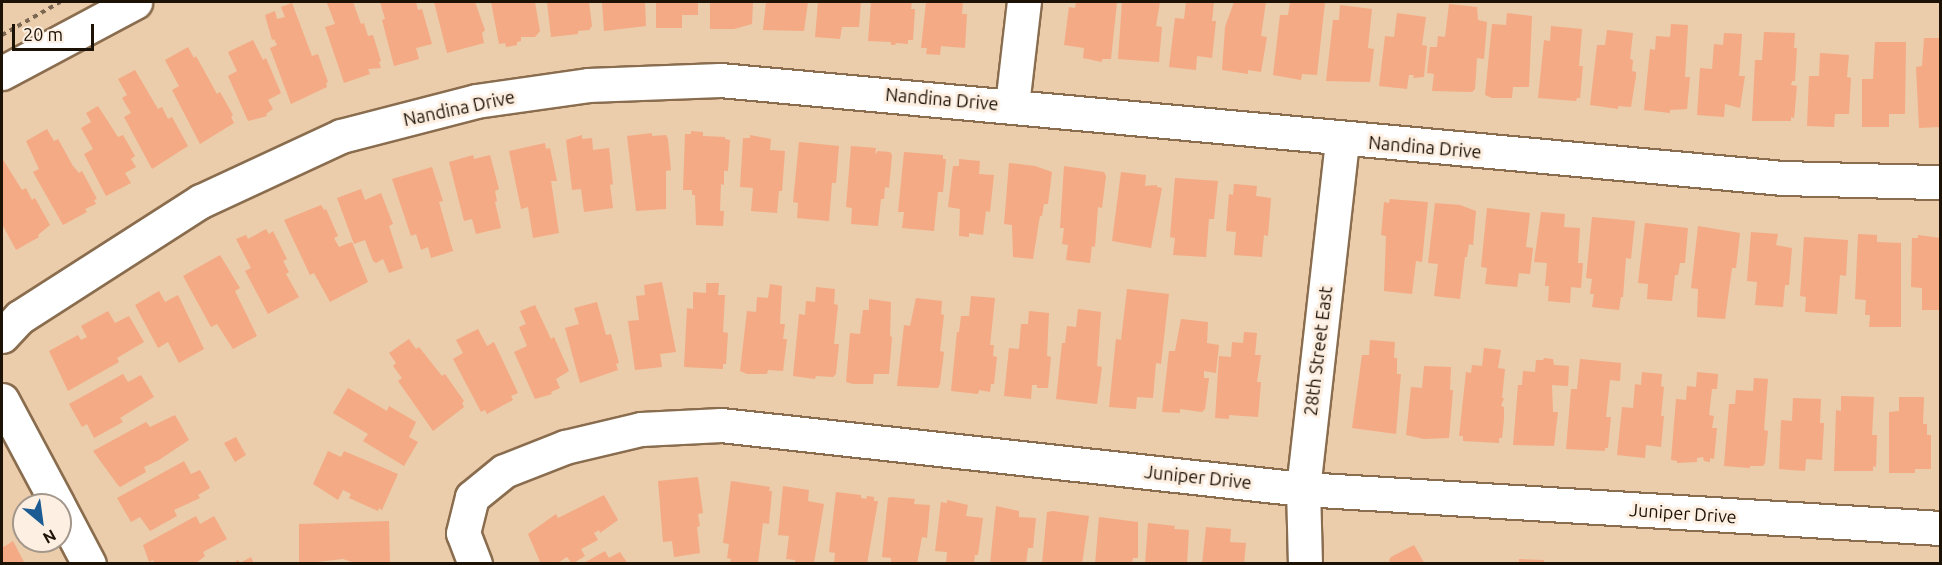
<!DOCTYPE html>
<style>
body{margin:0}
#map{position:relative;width:1942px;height:565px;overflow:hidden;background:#ebccab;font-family:Ubuntu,sans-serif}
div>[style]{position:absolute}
.building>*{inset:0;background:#f4aa84}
.path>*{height:4px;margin-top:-2px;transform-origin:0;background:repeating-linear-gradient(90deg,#7b6751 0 4.5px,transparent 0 9px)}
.roads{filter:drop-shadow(2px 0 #896d4e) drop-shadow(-2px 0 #896d4e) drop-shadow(0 2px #896d4e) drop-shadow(0 -2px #896d4e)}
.minor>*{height:33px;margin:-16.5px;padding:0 16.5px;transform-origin:16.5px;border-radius:16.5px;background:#fff}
span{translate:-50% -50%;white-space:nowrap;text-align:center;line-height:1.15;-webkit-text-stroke:6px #fdf0e3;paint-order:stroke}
.street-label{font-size:18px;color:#1d1206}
.frame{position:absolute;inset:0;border:3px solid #1d1206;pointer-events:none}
.north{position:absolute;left:12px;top:493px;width:60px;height:60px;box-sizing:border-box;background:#fdf0e3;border:2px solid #a3978b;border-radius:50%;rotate:151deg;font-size:16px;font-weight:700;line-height:24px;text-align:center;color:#1d1206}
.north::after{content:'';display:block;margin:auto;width:21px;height:27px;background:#1c5c92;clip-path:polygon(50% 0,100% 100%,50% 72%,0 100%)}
.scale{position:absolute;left:12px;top:24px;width:82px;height:27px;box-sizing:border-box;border:3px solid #1d1206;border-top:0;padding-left:8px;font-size:18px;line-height:21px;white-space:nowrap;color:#1d1206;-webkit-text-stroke:4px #fdf0e3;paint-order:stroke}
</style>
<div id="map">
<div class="building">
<div style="clip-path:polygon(332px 2px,353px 2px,361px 24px,364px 23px,368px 36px,373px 35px,381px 61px,379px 62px,381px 68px,368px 69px,370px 74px,344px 83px,325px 27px,335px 24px,327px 3px)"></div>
<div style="clip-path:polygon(380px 2px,416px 2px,418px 10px,422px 9px,432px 44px,416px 48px,419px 59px,394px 66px,382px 20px,385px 19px)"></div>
<div style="clip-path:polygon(434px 2px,475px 2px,485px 30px,482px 33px,484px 43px,447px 53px)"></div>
<div style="clip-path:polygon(491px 2px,535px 2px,540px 31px,535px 37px,521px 37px,521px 41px,517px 42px,517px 45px,506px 47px,505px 43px,499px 44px)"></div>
<div style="clip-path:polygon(547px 2px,589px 2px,592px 26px,589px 30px,578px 31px,578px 34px,551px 37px)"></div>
<div style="clip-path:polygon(602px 2px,645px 2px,646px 26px,604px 31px)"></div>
<div style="clip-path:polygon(656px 2px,698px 2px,698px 15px,682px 15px,682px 28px,656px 28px)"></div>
<div style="clip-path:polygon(710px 2px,753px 2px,752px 24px,734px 29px,710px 29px)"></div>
<div style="clip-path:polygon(766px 2px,808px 2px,804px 31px,763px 30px)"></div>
<div style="clip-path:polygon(818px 2px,861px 2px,859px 27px,842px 27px,840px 39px,815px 37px)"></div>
<div style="clip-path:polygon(871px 2px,912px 2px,911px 9px,915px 9px,913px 40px,908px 40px,908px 44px,896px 43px,895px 45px,891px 45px,891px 42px,868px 41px)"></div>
<div style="clip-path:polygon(926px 2px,963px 2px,962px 14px,967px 14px,965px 48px,941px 46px,940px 55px,926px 54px,927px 48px,921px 48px)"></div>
<div style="clip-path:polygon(1076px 2px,1117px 2px,1111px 59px,1102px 59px,1102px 62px,1083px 58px,1084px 48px,1064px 45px,1069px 7px,1075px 8px)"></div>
<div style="clip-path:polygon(1122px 2px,1160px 2px,1156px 26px,1162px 27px,1159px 62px,1118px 59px)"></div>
<div style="clip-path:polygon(1186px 2px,1214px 2px,1212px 21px,1216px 21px,1212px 58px,1197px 56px,1196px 70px,1169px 67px,1175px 18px,1184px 19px)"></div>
<div style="clip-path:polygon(1234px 2px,1266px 2px,1261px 36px,1267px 37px,1261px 72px,1248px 70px,1248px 74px,1222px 70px,1225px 27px)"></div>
<div style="clip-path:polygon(1290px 2px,1325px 2px,1317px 75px,1302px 74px,1301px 80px,1273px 75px,1280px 15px,1288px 15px)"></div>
<div style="clip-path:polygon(292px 3px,312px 56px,318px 54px,328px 82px,326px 83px,327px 87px,291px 104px,270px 48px,277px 45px,274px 39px,272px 40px,265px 15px,275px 11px,277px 19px,285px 17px,281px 7px)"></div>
<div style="clip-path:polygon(1449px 4px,1477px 7px,1478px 20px,1487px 22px,1484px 59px,1477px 58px,1475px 89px,1472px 92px,1432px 91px,1434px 74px,1427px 73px,1430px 47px,1437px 47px,1438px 36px,1445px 37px)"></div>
<div style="clip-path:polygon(1340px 5px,1372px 9px,1368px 48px,1374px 49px,1370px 82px,1326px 81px,1333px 20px,1339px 20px)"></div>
<div style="clip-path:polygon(1397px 13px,1426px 17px,1422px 45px,1427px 46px,1424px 77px,1413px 78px,1414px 75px,1409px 75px,1407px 89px,1379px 86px,1385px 36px,1394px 37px)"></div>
<div style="clip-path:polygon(1507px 13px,1532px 16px,1529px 87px,1513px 87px,1512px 98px,1492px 98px,1485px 95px,1492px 24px,1506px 25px)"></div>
<div style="clip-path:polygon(1671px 24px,1688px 25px,1685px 77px,1690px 77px,1687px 109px,1670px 110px,1670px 113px,1644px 110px,1650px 49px,1655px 50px,1656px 36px,1670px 37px)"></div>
<div style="clip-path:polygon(1551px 26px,1582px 29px,1579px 66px,1583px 66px,1580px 98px,1577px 98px,1576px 101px,1538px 98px,1544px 40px,1550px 41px)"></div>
<div style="clip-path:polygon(1607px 30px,1633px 33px,1630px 59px,1633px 60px,1632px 71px,1636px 72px,1636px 76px,1631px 107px,1618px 106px,1618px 109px,1590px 105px,1597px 45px,1605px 45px)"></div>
<div style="clip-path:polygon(1764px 32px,1795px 33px,1794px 48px,1797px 48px,1795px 81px,1792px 81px,1791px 85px,1797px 86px,1794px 118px,1791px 117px,1791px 121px,1752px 121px,1755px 60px,1762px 60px)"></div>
<div style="clip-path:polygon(1724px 33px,1742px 34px,1739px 76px,1745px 76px,1740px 108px,1725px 104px,1724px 117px,1697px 115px,1700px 68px,1712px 69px,1714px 44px,1723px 45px)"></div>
<div style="clip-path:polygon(1924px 38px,1940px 38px,1940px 127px,1919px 128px,1916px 67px,1922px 66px)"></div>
<div style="clip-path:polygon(253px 40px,263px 60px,266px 58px,281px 93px,268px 100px,273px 109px,266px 114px,267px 116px,248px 121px,228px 76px,237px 71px,228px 52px)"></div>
<div style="clip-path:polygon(1875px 42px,1906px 42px,1905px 114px,1889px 114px,1889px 127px,1862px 127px,1862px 79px,1873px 79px)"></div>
<div style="clip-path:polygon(188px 47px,194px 58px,196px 56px,217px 94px,220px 92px,233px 115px,231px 117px,234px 123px,200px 144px,172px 90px,179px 86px,165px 60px)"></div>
<div style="clip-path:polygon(1820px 53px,1849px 55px,1847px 77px,1851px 78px,1849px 114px,1835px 114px,1834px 127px,1807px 126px,1809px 76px,1819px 76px)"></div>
<div style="clip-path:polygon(135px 70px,158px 109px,162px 107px,168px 119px,172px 117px,188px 146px,152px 169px,124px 117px,131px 113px,122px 98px,127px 95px,118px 79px)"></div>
<div style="clip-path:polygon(98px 106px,118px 137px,123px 135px,135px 156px,131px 159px,136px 167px,125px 173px,131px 183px,106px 196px,84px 154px,93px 149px,81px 128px,91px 122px,86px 113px)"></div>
<div style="clip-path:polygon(47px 129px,54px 141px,58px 139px,73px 166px,79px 173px,82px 171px,97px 199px,94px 200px,96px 204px,85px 209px,87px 212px,63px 225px,33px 172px,39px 169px,26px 141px)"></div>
<div style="clip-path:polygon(691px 131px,703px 132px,703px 136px,725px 137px,725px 139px,730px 140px,728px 171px,724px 171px,724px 185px,721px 184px,720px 211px,724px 211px,723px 226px,696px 225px,695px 195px,692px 195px,692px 190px,683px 190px,685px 134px,691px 134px)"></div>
<div style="clip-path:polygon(652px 133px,652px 136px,666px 135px,668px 139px,671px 170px,666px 171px,666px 209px,636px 211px,627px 136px)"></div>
<div style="clip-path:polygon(582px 135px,582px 139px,592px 138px,593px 150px,609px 148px,613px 184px,610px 185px,613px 208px,584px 212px,581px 189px,572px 190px,566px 140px)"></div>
<div style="clip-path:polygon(750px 135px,771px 139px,770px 150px,785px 151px,782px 191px,779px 191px,777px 213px,751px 211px,753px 188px,740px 187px,743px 138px,750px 138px)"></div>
<div style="clip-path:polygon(799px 142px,839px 146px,836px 183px,832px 183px,829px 221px,797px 218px,798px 203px,793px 202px)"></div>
<div style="clip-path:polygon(545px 143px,546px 149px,550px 148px,557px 181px,551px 181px,559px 233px,533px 238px,528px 207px,521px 209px,509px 151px)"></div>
<div style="clip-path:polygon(851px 146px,876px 148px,875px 154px,878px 151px,890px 152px,892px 155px,889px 188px,885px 187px,884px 199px,881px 199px,878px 226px,851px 224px,852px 208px,846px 207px)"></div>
<div style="clip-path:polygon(904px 152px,943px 155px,943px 159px,946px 159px,943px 192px,938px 192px,934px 231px,902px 228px,904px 212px,898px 212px)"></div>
<div style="clip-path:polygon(473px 155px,474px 159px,490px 155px,499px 189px,495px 191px,497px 201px,495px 202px,501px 228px,476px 234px,472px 219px,464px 221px,449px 162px)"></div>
<div style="clip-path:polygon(2px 158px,22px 190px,26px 188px,32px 200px,35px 198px,50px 225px,38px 235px,39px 237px,16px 250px,2px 224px)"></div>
<div style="clip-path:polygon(959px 159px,980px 161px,979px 174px,994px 175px,990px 212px,986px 211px,983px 235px,969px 233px,969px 237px,959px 236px,960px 209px,948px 207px,953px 166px,959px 166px)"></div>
<div style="clip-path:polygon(1009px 163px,1035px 166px,1052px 172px,1048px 204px,1044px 204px,1042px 216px,1040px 216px,1033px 259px,1013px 257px,1012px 225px,1004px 224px)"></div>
<div style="clip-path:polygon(1064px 166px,1104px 172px,1106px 176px,1102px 208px,1098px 207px,1095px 247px,1092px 246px,1090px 263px,1066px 260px,1068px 245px,1062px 244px,1064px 228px,1060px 228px)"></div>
<div style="clip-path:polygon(432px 167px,443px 201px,439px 202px,453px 251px,431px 258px,428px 247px,421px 250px,416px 234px,411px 236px,392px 179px)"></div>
<div style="clip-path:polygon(1121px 172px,1146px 175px,1145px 186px,1157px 185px,1157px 187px,1162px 188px,1151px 248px,1112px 241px)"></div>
<div style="clip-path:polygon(1175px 178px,1218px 181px,1214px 219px,1209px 219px,1206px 257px,1173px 255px,1175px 238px,1170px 237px)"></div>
<div style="clip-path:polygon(1234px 184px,1257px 186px,1256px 196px,1271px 198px,1268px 236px,1264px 235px,1262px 257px,1234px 255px,1236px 232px,1226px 231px,1229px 194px,1233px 195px)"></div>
<div style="clip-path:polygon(361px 189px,365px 200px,381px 193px,393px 224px,389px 226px,403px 268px,389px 273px,383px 259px,376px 263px,373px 261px,365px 240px,354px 244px,337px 198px)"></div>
<div style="clip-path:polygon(1390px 199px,1428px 202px,1422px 262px,1416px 261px,1412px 294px,1384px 291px,1386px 236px,1381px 235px,1384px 202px,1389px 203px)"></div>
<div style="clip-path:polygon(1435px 203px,1460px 205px,1476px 211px,1473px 245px,1469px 244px,1467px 257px,1465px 257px,1460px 299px,1434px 296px,1438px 264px,1428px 263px)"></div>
<div style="clip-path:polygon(321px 205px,324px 210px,326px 209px,338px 236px,334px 238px,339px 247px,352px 242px,368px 282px,330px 302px,314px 273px,310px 275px,284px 220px)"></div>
<div style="clip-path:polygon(1487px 208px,1530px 213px,1526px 247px,1533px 248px,1530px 274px,1519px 273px,1517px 287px,1485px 284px,1487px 268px,1481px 267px)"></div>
<div style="clip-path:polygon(1541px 212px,1565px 214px,1564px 227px,1580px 228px,1578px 263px,1583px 263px,1581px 288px,1571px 287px,1570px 303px,1548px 301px,1549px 286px,1545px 286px,1547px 263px,1534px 262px)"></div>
<div style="clip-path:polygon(1592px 217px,1635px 221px,1631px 259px,1626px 258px,1623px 297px,1621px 297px,1619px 310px,1592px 307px,1594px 294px,1590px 294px,1592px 279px,1586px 278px)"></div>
<div style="clip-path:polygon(1645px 223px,1688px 228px,1685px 263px,1680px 263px,1678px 275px,1675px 275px,1672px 301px,1647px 299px,1648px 284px,1638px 283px)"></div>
<div style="clip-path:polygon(1698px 226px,1740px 233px,1736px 268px,1732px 268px,1725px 319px,1697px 317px,1698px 289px,1691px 288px)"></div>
<div style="clip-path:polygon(266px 229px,269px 234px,273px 231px,287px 259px,283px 261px,289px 272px,286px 274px,299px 297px,268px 314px,245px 271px,251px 268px,236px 239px,246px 235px,248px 239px)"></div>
<div style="clip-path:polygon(1751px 232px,1778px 234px,1776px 245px,1792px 248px,1789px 285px,1785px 285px,1783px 307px,1755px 305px,1757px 282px,1747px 281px)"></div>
<div style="clip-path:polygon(1858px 234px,1877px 235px,1877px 242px,1901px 243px,1901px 327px,1869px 327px,1870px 315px,1865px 315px,1866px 300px,1855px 299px)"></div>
<div style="clip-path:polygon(1918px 235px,1940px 238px,1940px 310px,1922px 310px,1922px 288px,1911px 287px,1912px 238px,1918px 238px)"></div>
<div style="clip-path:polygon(1804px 237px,1848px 240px,1846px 276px,1840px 275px,1837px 314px,1805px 312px,1806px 297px,1800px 296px)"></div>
<div style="clip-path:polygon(220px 255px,240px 288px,235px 291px,257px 336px,233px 349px,217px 324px,211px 327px,183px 276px)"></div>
<div style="clip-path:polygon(662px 282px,676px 352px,660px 354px,662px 367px,635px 370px,628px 321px,639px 320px,636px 296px,645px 295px,644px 285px)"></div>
<div style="clip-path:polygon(706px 283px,719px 283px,718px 295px,725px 295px,723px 332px,728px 333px,726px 364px,723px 364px,723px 369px,684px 367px,687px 308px,693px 309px,693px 292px,706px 293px)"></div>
<div style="clip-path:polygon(770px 284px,782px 286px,780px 324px,785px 324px,783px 339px,787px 339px,783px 371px,768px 370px,767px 374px,747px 374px,740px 371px,747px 311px,756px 312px,757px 297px,768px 298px)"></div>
<div style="clip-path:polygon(816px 287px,835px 289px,834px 304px,838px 305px,834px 344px,839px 344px,836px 374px,833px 377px,816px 376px,815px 379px,793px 376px,799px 314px,805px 315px,806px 301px,815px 302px)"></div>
<div style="clip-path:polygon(1127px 289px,1169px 294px,1161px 364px,1156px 363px,1153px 398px,1137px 397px,1136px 409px,1109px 407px,1116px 339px,1121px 340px)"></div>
<div style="clip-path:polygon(159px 291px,165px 302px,178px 295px,204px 349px,179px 363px,168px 342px,158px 348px,135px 305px)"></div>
<div style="clip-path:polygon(971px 296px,995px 298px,990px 345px,994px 345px,993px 356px,997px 357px,994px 384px,991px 384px,990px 392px,979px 390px,978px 394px,951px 391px,957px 332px,959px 332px,961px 316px,969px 316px)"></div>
<div style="clip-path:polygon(916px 298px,942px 301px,941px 314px,944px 315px,940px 351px,944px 352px,940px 384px,938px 388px,897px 386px,904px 325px,910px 326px)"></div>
<div style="clip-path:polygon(869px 299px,891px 302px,890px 336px,892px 337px,889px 374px,874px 374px,873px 384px,853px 384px,846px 382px,850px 333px,860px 334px,863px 310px,869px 310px)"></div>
<div style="clip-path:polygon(597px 302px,606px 335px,611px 334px,619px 363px,616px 364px,618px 370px,580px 383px,565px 328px,579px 324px,574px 308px)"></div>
<div style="clip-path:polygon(535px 305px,551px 339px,554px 337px,569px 371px,556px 379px,560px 388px,551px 392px,552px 394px,535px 399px,514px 352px,527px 346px,519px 327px,526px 324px,520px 311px)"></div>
<div style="clip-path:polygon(1078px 309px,1101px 312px,1097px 366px,1102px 367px,1097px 404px,1056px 399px,1062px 343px,1065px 343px,1067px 326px,1076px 327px)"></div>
<div style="clip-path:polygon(108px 311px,115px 323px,129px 316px,144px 342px,117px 358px,119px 362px,68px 391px,49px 351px,78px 335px,81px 340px,87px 337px,81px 326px)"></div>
<div style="clip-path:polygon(1029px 311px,1049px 313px,1047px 356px,1051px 357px,1048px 388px,1037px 388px,1037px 385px,1032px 385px,1031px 399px,1004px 396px,1009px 348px,1019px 349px,1021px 324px,1028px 324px)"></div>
<div style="clip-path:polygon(1181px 319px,1208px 322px,1207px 343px,1219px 345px,1216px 373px,1204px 371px,1204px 378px,1209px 378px,1205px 409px,1202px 412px,1180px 409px,1180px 413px,1162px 412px,1169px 351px,1175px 351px)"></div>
<div style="clip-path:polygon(478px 329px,487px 346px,494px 342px,518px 393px,511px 396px,513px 400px,487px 414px,485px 410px,481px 412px,453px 359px,463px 353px,456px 340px)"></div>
<div style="clip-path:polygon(1244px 332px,1257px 333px,1255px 355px,1261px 355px,1257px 382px,1261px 382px,1258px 417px,1229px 415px,1229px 419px,1215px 418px,1219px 356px,1231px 357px,1232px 342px,1243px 343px)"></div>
<div style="clip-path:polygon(409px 339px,416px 349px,419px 347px,442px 376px,445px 374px,464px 401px,462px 403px,464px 407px,433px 431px,398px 381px,402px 378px,393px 366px,396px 363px,389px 353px)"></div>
<div style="clip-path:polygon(1370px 340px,1395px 342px,1394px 358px,1397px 358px,1397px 374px,1401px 374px,1396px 434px,1352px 428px,1362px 355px,1369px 355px)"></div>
<div style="clip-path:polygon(1484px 348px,1501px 350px,1498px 368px,1505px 369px,1502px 398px,1504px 398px,1501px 406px,1504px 407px,1504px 419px,1502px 438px,1499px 438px,1499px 443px,1463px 441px,1463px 436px,1459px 436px,1466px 372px,1471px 373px,1472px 365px,1482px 366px)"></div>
<div style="clip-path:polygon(1544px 358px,1553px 359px,1554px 365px,1569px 366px,1568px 386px,1552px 385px,1553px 412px,1558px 412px,1554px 446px,1513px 445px,1518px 385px,1522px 385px,1523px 371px,1535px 372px,1536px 360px,1543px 360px)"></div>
<div style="clip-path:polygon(1580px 359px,1621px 363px,1620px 381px,1610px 380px,1606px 417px,1611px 417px,1608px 448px,1605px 448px,1605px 451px,1566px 449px,1571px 389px,1577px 389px)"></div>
<div style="clip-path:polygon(1424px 366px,1451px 367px,1450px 390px,1453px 390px,1449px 438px,1424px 439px,1406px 435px,1411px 387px,1422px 388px)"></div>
<div style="clip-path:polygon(1642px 372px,1662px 374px,1661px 386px,1664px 387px,1661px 416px,1664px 416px,1661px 447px,1646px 445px,1645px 458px,1617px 455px,1622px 407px,1633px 408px,1635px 384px,1641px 385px)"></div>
<div style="clip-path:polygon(1697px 372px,1718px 374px,1717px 389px,1712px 389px,1709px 415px,1714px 416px,1712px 428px,1717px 428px,1714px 459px,1710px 458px,1710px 462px,1704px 461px,1703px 457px,1697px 458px,1697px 462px,1677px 463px,1677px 461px,1671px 460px,1676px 399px,1686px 400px,1687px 386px,1696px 387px)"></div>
<div style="clip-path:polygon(123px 374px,128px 382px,141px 375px,154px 397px,120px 418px,123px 422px,94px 438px,87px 424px,82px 427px,69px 404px)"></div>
<div style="clip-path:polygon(1754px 378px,1768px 379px,1764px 430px,1768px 431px,1765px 463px,1763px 466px,1750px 466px,1750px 468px,1724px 466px,1729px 404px,1735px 404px,1736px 390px,1753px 391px)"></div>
<div style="clip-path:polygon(348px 388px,387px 411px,389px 406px,416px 422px,409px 437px,418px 442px,404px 466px,363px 441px,368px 434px,333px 413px)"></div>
<div style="clip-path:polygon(1841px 396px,1874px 397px,1872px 435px,1877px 435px,1876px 467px,1873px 466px,1873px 471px,1834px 471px,1836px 410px,1841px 411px)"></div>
<div style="clip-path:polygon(1899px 397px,1924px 397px,1923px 424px,1927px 424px,1927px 435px,1931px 435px,1931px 469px,1915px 469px,1915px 473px,1889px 473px,1889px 412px,1899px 411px)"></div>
<div style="clip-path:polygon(1793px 398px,1821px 399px,1820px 423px,1824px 423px,1822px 460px,1806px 459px,1805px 471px,1779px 469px,1781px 420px,1792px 421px)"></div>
<div style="clip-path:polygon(175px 415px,189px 440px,159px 460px,144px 467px,146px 472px,120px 487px,117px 484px,93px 451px,146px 422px,150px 427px)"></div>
<div style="clip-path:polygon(236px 437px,246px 455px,235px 462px,224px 443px)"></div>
<div style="clip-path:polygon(328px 451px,341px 457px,344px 451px,398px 474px,382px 510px,379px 508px,378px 511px,349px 498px,351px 494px,343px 490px,338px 500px,313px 484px)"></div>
<div style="clip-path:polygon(184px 461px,191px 474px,200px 470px,210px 488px,198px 495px,200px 498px,174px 510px,177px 516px,150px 531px,140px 517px,131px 522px,117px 498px)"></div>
<div style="clip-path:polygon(698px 477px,703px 513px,698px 514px,700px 526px,697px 527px,700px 553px,674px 557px,672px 541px,663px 542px,658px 481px)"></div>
<div style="clip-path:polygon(731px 481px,770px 487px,769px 491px,772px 491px,769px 524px,763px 523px,758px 564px,730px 564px,731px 559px,727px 558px,729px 544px,723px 543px)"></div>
<div style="clip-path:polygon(783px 486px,809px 490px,808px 501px,824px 504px,814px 563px,795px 564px,795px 560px,786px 559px,789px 536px,778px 535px)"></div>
<div style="clip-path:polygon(836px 492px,861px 495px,861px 498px,866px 499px,867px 496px,874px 497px,874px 501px,878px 501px,867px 564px,834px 564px,835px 553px,829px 552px)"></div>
<div style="clip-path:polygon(604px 495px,618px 520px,600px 533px,599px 530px,594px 533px,598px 540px,581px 549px,585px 556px,572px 564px,567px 557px,556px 564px,541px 564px,528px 534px,556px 514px,558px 518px)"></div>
<div style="clip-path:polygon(891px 497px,915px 499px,914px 504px,930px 505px,927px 538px,922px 537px,917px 564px,891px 564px,891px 558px,882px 557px,888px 498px)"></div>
<div style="clip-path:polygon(947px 500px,968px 505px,966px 516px,983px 518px,978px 555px,975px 555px,974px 564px,946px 564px,947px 552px,935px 551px,941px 502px,947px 503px)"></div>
<div style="clip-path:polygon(996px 506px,1019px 511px,1019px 517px,1036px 518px,1033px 548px,1028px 548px,1026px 564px,990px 564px)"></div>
<div style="clip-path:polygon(1053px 511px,1089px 516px,1082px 564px,1042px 564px,1047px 512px)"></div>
<div style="clip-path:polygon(196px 516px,200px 524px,214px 516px,227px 539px,203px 552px,205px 556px,195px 564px,155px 564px,153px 560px,149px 562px,143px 545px)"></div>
<div style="clip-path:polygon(1099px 517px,1138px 522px,1138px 558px,1133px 558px,1132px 564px,1095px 564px)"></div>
<div style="clip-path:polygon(389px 521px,390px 562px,355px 563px,343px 559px,299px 564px,299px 524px)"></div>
<div style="clip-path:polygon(1148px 523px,1175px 526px,1174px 529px,1189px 530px,1187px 564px,1145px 564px)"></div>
<div style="clip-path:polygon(1206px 527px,1231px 529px,1230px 542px,1246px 543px,1244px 564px,1202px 564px)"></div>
<div style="clip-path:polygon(13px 541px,25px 564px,2px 564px,2px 548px)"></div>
<div style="clip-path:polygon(1414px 545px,1425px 564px,1391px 564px,1389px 560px,1391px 557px)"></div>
<div style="clip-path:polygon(605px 551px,609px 558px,620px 552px,628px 564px,582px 564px)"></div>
<div style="clip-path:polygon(251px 557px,254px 564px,232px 564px,238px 560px,240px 563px)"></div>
<div style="clip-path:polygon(1519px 559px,1544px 560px,1544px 564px,1519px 564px)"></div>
</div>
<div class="path">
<div style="left:2px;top:35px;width:67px;rotate:-29.6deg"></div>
</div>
<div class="roads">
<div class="minor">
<div style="left:2px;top:73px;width:151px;rotate:-28.1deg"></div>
<div style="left:1012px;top:105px;width:104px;rotate:-83.4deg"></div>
<div style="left:2px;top:336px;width:26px;rotate:-47deg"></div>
<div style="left:20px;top:317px;width:215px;rotate:-32.7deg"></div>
<div style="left:201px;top:201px;width:154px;rotate:-24.9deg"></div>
<div style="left:341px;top:136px;width:139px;rotate:-14.5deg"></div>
<div style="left:476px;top:101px;width:113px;rotate:-8.1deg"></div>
<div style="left:588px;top:85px;width:132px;rotate:-2.2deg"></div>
<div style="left:720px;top:80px;width:1067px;rotate:5.27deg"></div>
<div style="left:1782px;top:178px;width:158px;rotate:1.5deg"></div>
<div style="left:2px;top:400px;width:119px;rotate:61.9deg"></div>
<div style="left:60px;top:509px;width:62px;rotate:62.2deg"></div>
<div style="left:475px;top:564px;width:33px;rotate:-111deg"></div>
<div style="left:463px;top:533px;width:37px;rotate:-76deg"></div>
<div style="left:472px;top:497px;width:41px;rotate:-39.1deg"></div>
<div style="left:504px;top:471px;width:66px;rotate:-21.5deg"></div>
<div style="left:565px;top:447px;width:78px;rotate:-13.3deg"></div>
<div style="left:641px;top:429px;width:80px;rotate:-2.9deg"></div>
<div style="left:721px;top:425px;width:586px;rotate:6.28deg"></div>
<div style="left:1303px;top:489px;width:638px;rotate:3.5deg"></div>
<div style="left:1305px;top:564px;width:75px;rotate:-91.5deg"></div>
<div style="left:1303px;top:489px;width:352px;rotate:-83.6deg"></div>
</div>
</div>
<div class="street-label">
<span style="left:942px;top:99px;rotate:5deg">Nandina Drive</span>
<span style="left:459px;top:108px;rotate:-12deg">Nandina Drive</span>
<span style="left:1425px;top:147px;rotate:5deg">Nandina Drive</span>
<span style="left:1318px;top:351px;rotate:-83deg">28th Street East</span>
<span style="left:1198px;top:477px;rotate:6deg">Juniper Drive</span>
<span style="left:1683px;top:513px;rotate:4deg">Juniper Drive</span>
</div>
<div class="frame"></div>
<div class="north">N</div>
<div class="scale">20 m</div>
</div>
